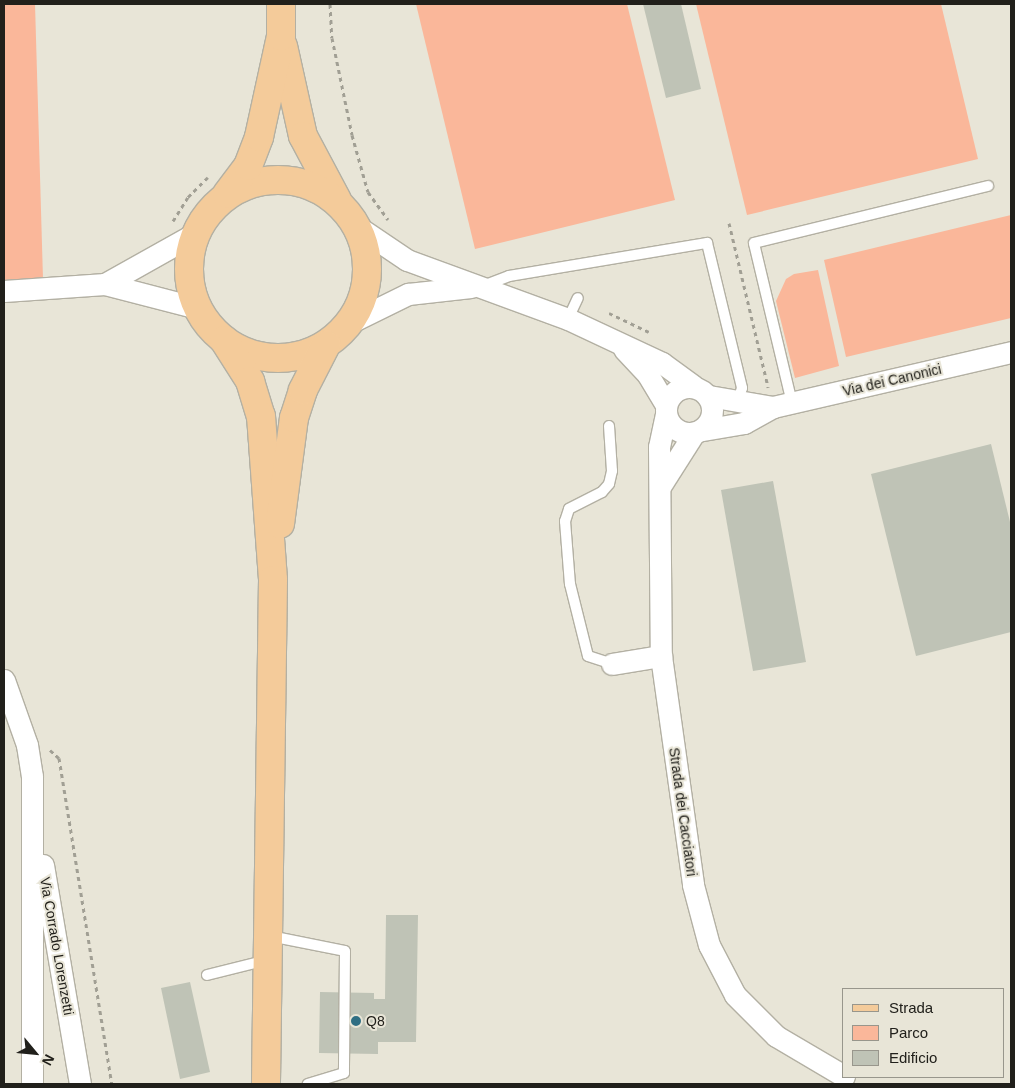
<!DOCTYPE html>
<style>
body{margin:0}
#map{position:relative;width:1015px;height:1088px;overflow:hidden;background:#e8e5d7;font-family:Arial,sans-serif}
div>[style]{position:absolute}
.green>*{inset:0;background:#fab79a}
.building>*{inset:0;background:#bfc3b6}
.path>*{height:3px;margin-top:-1.5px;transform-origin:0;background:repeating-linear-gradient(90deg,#a19f94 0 4px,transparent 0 8px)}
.roads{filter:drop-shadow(1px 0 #b3b0a3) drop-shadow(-1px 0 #b3b0a3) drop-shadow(0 1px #b3b0a3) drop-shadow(0 -1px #b3b0a3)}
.lane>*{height:10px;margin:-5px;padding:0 5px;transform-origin:5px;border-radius:5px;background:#fff}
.street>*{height:21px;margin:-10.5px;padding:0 10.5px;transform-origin:10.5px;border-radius:10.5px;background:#fff}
.street>.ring{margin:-10.5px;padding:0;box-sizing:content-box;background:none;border:21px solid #fff;border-radius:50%}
.primary>*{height:28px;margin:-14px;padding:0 14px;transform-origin:14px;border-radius:14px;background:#f4cb9a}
.primary>.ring{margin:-14px;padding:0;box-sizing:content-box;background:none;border:28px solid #f4cb9a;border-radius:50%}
.dots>*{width:14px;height:14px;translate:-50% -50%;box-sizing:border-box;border:2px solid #e8e5d7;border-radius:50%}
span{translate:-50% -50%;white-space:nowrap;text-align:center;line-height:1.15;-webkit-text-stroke:4px #e8e5d7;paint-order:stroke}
.street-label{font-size:14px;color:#21201b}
.poi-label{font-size:14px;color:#21201b}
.left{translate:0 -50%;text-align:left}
.frame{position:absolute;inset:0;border:5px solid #21201b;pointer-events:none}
.legend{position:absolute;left:842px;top:988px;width:162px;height:90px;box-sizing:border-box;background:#e8e5d7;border:1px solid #98968c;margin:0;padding:6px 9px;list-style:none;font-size:15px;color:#21201b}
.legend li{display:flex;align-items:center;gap:10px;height:25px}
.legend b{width:25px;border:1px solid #98968c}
.north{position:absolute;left:10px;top:1028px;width:50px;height:50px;-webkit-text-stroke:4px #e8e5d7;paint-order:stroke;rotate:118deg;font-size:14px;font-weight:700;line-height:20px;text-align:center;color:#21201b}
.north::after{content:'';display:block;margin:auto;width:18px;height:22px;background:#21201b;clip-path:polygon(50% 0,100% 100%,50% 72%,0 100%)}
</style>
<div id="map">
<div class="green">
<div style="clip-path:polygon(4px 4px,35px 4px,43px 279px,4px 280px)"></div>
<div style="clip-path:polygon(416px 4px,627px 4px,675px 200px,475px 249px)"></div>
<div style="clip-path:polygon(696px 4px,941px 4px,978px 159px,747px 215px)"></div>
<div style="clip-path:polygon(1011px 215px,1011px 318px,846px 357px,824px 260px)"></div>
<div style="clip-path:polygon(818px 270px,839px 366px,795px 378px,776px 301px,786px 279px,794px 274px)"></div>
</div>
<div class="building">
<div style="clip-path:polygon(643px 4px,681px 4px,701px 89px,666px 98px)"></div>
<div style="clip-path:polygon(991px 444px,1011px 526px,1011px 632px,916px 656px,871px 474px)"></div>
<div style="clip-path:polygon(773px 481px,806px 662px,753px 671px,721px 490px)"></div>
<div style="clip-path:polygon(386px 915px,418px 915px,416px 1042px,378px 1042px,378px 1054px,319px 1053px,320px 992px,374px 993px,374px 999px,385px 999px)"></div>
<div style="clip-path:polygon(190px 982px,210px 1072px,180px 1079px,161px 988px)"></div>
</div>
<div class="path">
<div style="left:330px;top:4px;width:34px;rotate:87deg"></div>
<div style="left:332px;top:38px;width:99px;rotate:78.3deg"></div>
<div style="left:352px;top:135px;width:59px;rotate:74.3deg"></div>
<div style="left:368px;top:192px;width:34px;rotate:54deg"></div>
<div style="left:173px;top:221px;width:28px;rotate:-58deg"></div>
<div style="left:188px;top:197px;width:28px;rotate:-45deg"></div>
<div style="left:729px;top:223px;width:169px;rotate:76.6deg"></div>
<div style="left:609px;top:313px;width:44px;rotate:25.4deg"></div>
<div style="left:50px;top:750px;width:12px;rotate:42deg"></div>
<div style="left:59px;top:758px;width:330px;rotate:80.8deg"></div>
</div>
<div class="roads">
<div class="lane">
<div style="left:483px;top:286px;width:28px;rotate:-21deg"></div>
<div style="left:509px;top:276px;width:201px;rotate:-9.5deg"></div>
<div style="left:707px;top:243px;width:149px;rotate:76.4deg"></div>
<div style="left:742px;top:388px;width:16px;rotate:108deg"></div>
<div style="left:568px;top:319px;width:23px;rotate:-65deg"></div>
<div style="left:792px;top:403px;width:164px;rotate:-103.4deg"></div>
<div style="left:754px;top:243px;width:241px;rotate:-13.7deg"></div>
<div style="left:609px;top:426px;width:45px;rotate:86.2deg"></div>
<div style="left:612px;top:471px;width:13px;rotate:103deg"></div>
<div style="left:609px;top:484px;width:11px;rotate:131deg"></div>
<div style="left:602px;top:492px;width:37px;rotate:153deg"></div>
<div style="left:569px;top:509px;width:13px;rotate:108deg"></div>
<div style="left:565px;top:521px;width:63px;rotate:85.5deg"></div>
<div style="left:570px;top:584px;width:74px;rotate:76deg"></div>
<div style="left:588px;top:656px;width:25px;rotate:18deg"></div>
<div style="left:270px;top:936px;width:76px;rotate:11.3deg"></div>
<div style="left:345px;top:951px;width:122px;rotate:90.5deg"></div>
<div style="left:344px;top:1073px;width:38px;rotate:163deg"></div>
<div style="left:207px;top:975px;width:62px;rotate:-14deg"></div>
</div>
<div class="street">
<div style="left:358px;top:227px;width:59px;rotate:34deg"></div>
<div style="left:407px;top:260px;width:171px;rotate:20.1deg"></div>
<div style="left:568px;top:319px;width:104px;rotate:25.1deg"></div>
<div style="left:662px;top:363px;width:39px;rotate:36deg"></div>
<div style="left:105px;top:284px;width:104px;rotate:-29.3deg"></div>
<div style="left:4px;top:291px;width:101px;rotate:-4deg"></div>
<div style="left:105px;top:284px;width:95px;rotate:14.6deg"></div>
<div style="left:351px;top:322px;width:64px;rotate:-26.2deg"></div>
<div style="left:408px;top:294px;width:63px;rotate:-6.3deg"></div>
<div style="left:624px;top:349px;width:35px;rotate:47deg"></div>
<div style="left:648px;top:375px;width:35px;rotate:59deg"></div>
<div class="ring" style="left:666px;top:387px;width:25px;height:25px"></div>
<div style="left:709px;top:396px;width:65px;rotate:9.8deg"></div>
<div style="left:666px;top:414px;width:34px;rotate:102deg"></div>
<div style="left:659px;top:447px;width:209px;rotate:89.5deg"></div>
<div style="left:661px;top:656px;width:231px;rotate:82deg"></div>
<div style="left:693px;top:885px;width:62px;rotate:75.1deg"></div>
<div style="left:709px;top:945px;width:56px;rotate:62.5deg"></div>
<div style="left:735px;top:995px;width:58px;rotate:45deg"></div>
<div style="left:776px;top:1036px;width:79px;rotate:30.5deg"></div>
<div style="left:703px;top:430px;width:42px;rotate:-9.7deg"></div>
<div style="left:744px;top:423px;width:33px;rotate:-29deg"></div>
<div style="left:773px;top:407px;width:244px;rotate:-13deg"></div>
<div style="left:661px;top:485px;width:62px;rotate:-57.6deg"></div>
<div style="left:612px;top:664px;width:50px;rotate:-9.3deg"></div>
<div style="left:4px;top:680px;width:69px;rotate:70.5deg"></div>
<div style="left:27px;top:745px;width:31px;rotate:81deg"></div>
<div style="left:32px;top:776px;width:308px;rotate:90deg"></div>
<div style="left:43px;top:865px;width:222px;rotate:80.4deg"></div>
</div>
<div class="primary">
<div style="left:283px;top:46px;width:92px;rotate:77.5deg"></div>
<div style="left:303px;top:136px;width:72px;rotate:62deg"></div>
<div class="ring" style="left:189px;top:180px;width:150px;height:150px"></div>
<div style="left:227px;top:194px;width:35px;rotate:-53deg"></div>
<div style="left:248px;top:166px;width:31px;rotate:-69deg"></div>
<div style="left:259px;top:137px;width:103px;rotate:-77.7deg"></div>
<div style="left:281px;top:36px;width:32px;rotate:-90deg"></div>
<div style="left:224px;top:340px;width:49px;rotate:57.6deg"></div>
<div style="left:250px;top:381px;width:37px;rotate:73deg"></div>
<div style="left:261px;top:416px;width:164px;rotate:85.8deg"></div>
<div style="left:273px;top:580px;width:504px;rotate:90.8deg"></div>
<div style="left:280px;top:524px;width:107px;rotate:-82.5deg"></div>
<div style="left:294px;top:418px;width:29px;rotate:-72deg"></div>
<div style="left:303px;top:390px;width:51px;rotate:-62.9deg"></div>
</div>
</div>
<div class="dots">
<div style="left:356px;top:1021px;background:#2f6e83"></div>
</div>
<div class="street-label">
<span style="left:892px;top:380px;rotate:-13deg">Via dei Canonici</span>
<span style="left:683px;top:812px;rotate:82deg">Strada dei Cacciatori</span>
<span style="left:57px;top:946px;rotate:80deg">Via Corrado Lorenzetti</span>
</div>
<div class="poi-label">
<span class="left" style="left:366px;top:1021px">Q8</span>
</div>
<div class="frame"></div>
<ul class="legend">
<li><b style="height:6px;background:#f4cb9a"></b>Strada</li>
<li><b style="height:14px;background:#fab79a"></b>Parco</li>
<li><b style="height:14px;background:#bfc3b6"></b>Edificio</li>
</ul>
<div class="north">N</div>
</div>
